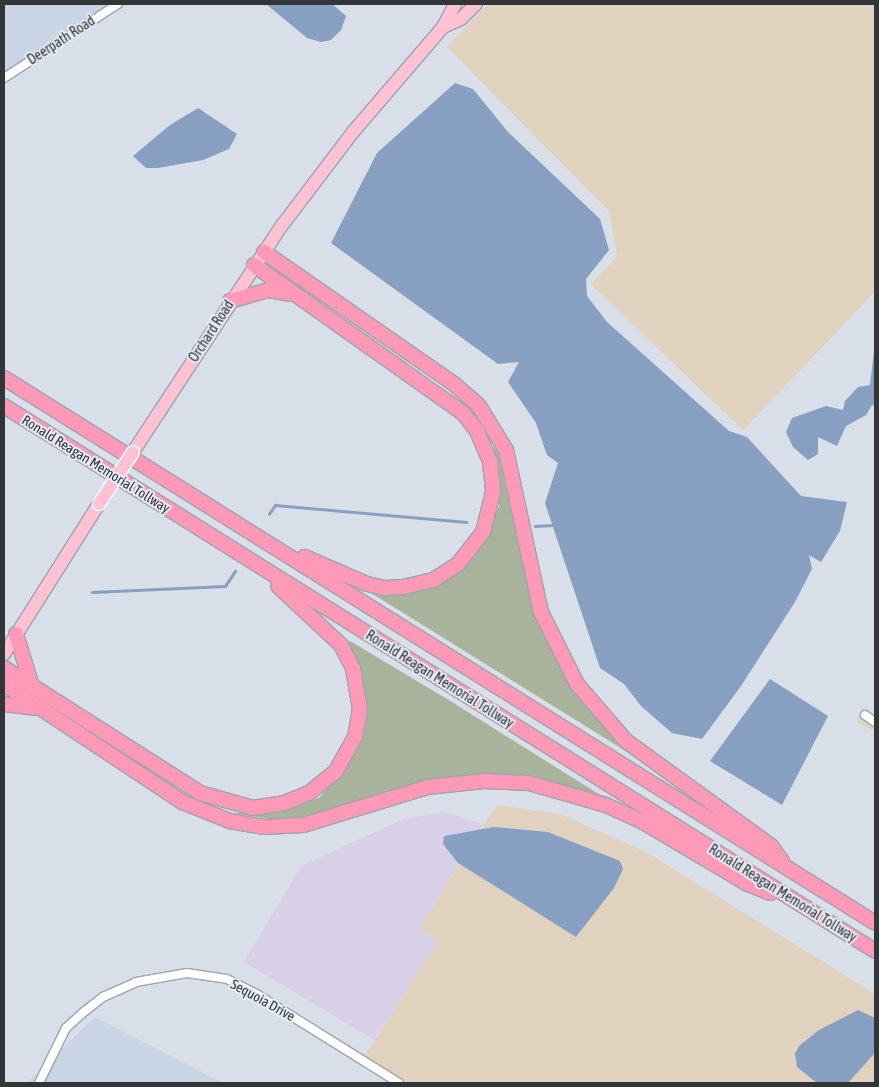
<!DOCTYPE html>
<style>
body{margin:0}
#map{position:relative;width:879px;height:1087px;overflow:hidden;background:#d8dfe8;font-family:"Asap Condensed",sans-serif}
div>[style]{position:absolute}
.commercial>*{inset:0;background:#e1d2c0}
.built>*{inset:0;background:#c9d5e4}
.education>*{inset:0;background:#d7d0e6}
.green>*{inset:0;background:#a9b39c}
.water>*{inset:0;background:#879fc0}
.stream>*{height:2.5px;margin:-1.25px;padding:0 1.25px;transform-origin:1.25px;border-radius:1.25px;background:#879fc0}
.roads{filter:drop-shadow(1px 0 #9da4ac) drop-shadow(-1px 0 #9da4ac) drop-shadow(0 1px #9da4ac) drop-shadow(0 -1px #9da4ac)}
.minor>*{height:8px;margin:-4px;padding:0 4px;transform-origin:4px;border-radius:4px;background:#fff}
.primary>*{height:12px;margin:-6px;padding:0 6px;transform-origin:6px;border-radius:6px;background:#fec2d4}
.motorway>*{height:14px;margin:-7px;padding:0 7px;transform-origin:7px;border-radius:7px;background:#fe9ab8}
.bridges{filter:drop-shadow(1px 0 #fff) drop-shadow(-1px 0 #fff) drop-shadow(0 1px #fff) drop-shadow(0 -1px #fff)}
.primary-bridge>*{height:12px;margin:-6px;padding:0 6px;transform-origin:6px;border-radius:6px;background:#fec2d4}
span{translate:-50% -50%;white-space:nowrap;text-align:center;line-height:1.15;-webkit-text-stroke:4px #e5ecf5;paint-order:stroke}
.street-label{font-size:14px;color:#333639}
.frame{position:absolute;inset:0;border:5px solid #333639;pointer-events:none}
</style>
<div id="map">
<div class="commercial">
<div style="clip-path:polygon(488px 4px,875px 4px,875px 292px,743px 430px,591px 284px,617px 256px,609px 211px,447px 47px)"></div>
<div style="clip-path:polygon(865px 709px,875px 715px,875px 732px,857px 721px)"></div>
<div style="clip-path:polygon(497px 805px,560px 814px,646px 852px,875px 994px,875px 1083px,406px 1083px,364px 1057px,438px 941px,419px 928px)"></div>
</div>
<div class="built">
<div style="clip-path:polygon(4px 4px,113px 4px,4px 74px)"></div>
<div style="clip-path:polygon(95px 1017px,223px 1083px,27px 1083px)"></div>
</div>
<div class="education">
<div style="clip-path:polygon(443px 812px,484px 824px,419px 928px,438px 941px,374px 1040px,244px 962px,301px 866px,404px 819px)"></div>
</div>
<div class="green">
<div style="clip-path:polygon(496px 443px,533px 609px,542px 632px,577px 697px,632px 755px,371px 593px,421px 590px,462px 567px,477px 551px,499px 506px,499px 470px,493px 444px)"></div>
<div style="clip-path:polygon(350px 641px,452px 702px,605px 798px,537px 777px,483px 774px,407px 786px,304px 817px,276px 820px,231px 813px,271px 813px,302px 805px,320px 797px,348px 764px,357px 746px,365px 713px,364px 689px,360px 669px,348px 643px)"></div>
</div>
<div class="water">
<div style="clip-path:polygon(266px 4px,332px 4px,346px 16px,341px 30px,331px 40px,321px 42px,307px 38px)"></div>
<div style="clip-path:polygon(455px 83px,473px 89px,508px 132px,600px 219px,609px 250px,586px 279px,587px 296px,607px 322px,729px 431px,747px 437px,801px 496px,847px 502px,840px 531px,821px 562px,809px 555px,812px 569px,795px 602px,741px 686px,702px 739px,672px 733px,641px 706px,624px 684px,600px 668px,545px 503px,558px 463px,547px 455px,536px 423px,508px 382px,519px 362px,498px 364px,331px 243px,377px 153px)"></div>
<div style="clip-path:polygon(198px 108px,237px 134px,229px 149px,203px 160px,158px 168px,146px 168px,133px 156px,170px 125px)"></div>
<div style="clip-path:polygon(875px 343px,875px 406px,872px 405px,866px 415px,846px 426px,837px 446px,818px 437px,818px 454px,808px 460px,793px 447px,786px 432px,792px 418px,826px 406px,843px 410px,845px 401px,858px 387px,870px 385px)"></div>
<div style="clip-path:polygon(770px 679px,828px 716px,782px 805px,710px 761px)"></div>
<div style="clip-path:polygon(494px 827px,548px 832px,620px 861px,623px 869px,614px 888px,576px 937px,458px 863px,443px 844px,444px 836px)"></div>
<div style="clip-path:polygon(858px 1010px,875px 1018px,875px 1053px,848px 1083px,817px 1083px,797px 1067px,795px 1054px,799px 1046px,819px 1030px)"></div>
</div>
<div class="stream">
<div style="left:269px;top:514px;width:11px;rotate:-56deg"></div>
<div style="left:275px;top:505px;width:192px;rotate:5.1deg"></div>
<div style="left:535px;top:526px;width:18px;rotate:-3deg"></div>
<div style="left:92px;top:592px;width:133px;rotate:-2.6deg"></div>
<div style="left:225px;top:586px;width:18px;rotate:-56deg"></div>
</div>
<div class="roads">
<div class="minor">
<div style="left:4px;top:78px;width:136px;rotate:-33deg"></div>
<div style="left:865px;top:715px;width:12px;rotate:35deg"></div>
<div style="left:39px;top:1083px;width:61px;rotate:-63.9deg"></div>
<div style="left:66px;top:1028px;width:25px;rotate:-42deg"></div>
<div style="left:85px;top:1011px;width:23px;rotate:-38deg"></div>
<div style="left:103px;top:997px;width:36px;rotate:-24deg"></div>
<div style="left:136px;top:982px;width:52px;rotate:-10deg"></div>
<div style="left:187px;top:973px;width:40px;rotate:8.5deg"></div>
<div style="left:227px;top:979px;width:35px;rotate:27deg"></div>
<div style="left:258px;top:995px;width:166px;rotate:32deg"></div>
</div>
<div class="primary">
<div style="left:443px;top:27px;width:20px;rotate:-24deg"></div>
<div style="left:461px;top:19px;width:21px;rotate:-45deg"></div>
<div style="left:133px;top:452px;width:273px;rotate:-56.7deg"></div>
<div style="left:283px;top:224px;width:116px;rotate:-52.7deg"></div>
<div style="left:353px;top:132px;width:138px;rotate:-49.4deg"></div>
<div style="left:443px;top:27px;width:26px;rotate:-62deg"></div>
<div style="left:4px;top:654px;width:178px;rotate:-57.7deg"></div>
</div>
<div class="motorway">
<div style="left:264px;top:252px;width:231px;rotate:34.8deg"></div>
<div style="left:454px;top:384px;width:33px;rotate:41deg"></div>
<div style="left:479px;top:406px;width:52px;rotate:58.5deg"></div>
<div style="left:506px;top:450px;width:166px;rotate:77.8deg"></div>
<div style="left:541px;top:612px;width:80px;rotate:63.4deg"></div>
<div style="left:577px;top:684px;width:75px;rotate:49.3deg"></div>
<div style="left:626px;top:741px;width:179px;rotate:35.9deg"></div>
<div style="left:771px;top:846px;width:19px;rotate:54deg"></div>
<div style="left:254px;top:265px;width:256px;rotate:35.3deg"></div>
<div style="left:463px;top:413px;width:23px;rotate:52deg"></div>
<div style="left:477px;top:431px;width:34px;rotate:67deg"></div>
<div style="left:490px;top:462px;width:30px;rotate:84deg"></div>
<div style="left:493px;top:492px;width:41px;rotate:104deg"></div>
<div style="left:483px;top:532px;width:41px;rotate:128deg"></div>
<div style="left:458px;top:564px;width:30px;rotate:147deg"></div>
<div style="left:433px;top:580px;width:31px;rotate:167deg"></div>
<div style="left:403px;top:587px;width:18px;rotate:177deg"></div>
<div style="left:385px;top:588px;width:18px;rotate:-167deg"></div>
<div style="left:367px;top:584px;width:68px;rotate:-156.5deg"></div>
<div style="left:230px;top:301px;width:40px;rotate:-16deg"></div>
<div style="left:268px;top:290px;width:22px;rotate:10deg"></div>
<div style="left:4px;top:378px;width:1027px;rotate:32.03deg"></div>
<div style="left:4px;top:406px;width:1027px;rotate:32.03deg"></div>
<div style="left:16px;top:634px;width:54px;rotate:72.9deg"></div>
<div style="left:4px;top:668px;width:232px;rotate:32.5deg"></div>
<div style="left:200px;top:793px;width:55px;rotate:15.8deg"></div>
<div style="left:253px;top:808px;width:31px;rotate:-9deg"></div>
<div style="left:284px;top:803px;width:27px;rotate:-22deg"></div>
<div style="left:309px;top:793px;width:35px;rotate:-39deg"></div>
<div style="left:336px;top:771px;width:39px;rotate:-61deg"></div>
<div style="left:355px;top:737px;width:27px;rotate:-80deg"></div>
<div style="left:360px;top:710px;width:43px;rotate:-99.5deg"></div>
<div style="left:353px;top:668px;width:26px;rotate:-118deg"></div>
<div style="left:341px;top:645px;width:86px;rotate:-136.9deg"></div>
<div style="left:4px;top:684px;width:214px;rotate:33.5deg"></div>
<div style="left:182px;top:802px;width:52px;rotate:21.6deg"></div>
<div style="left:230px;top:821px;width:35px;rotate:10deg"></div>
<div style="left:264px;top:827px;width:39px;rotate:-3deg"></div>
<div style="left:303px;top:825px;width:131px;rotate:-16.9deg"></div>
<div style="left:428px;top:787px;width:56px;rotate:-6.1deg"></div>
<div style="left:484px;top:781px;width:45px;rotate:2.5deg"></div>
<div style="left:529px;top:783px;width:80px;rotate:15.9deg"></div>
<div style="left:606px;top:805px;width:41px;rotate:24.7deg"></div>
<div style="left:643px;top:822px;width:122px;rotate:30.6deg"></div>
<div style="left:748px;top:884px;width:24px;rotate:22deg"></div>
<div style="left:4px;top:704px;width:31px;rotate:7deg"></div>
</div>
</div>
<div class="bridges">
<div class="primary-bridge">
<div style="left:99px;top:504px;width:62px;rotate:-56.8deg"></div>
</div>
</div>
<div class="street-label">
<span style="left:61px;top:40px;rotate:-33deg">Deerpath Road</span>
<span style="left:211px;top:331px;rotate:-57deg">Orchard Road</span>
<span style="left:96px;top:464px;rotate:32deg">Ronald Reagan Memorial Tollway</span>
<span style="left:440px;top:679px;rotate:32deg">Ronald Reagan Memorial Tollway</span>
<span style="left:783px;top:893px;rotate:32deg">Ronald Reagan Memorial Tollway</span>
<span style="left:263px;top:1000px;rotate:29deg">Sequoia Drive</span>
</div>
<div class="frame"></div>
</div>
